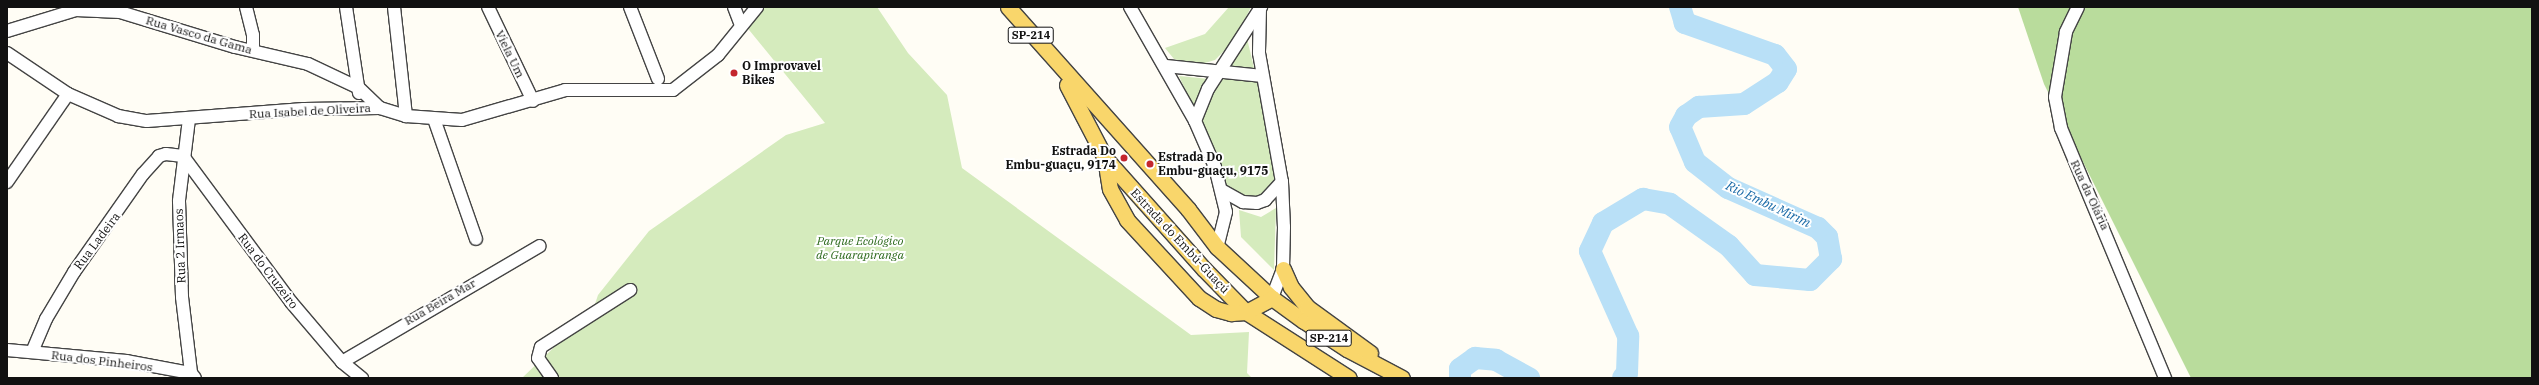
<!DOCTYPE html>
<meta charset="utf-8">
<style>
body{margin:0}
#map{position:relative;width:2539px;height:385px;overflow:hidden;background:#fffdf5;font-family:"IBM Plex Serif",serif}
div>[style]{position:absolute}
.green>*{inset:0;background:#d5ebbd}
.forest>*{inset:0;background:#b9dc9c}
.river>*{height:22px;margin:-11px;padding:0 11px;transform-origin:11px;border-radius:11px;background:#b9e0f7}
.roads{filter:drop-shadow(1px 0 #444) drop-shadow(-1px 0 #444) drop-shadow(0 1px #444) drop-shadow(0 -1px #444)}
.minor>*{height:12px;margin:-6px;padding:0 6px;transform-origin:6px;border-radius:6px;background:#fff}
.major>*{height:15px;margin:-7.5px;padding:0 7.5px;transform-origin:7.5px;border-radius:7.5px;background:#f9d66b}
.dots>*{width:11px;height:11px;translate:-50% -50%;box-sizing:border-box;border:2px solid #fff;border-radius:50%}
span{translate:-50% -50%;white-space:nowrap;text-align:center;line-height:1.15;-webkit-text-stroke:4px #fff;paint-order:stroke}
.shield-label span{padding:1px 3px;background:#fff;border:1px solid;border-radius:3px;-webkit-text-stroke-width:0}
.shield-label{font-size:11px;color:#111;font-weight:700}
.street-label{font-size:12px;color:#111}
.poi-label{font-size:12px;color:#111;font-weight:700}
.left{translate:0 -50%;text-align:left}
.right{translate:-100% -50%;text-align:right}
.park-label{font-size:12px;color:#2f6b1f;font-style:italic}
.water-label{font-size:13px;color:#1768a6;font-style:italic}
.frame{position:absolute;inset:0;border:8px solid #111;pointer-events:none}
</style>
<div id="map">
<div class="green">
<div style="clip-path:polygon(759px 7px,877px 7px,908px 53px,947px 95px,962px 168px,1191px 335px,1249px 332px,1247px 373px,1252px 378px,522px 378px,593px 310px,598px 295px,649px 231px,786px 135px,825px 123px,745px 25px)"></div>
<div style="clip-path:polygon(1229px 7px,1251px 7px,1234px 41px,1215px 60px,1195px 66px,1174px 59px,1165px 48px,1205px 34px)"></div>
<div style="clip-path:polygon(1246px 34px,1254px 68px,1229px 68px)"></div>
<div style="clip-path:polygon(1219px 74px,1262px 77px,1280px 178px,1256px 202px,1223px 188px,1197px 124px)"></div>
<div style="clip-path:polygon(1179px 76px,1209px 79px,1194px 106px,1188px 96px)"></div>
<div style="clip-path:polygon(1276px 208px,1274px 270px,1241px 237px,1239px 210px,1261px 217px)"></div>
</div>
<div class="forest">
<div style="clip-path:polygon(2018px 7px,2532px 7px,2532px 378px,2191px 378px,2044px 84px)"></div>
</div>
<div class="river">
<div style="left:1460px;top:378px;width:9px;rotate:-90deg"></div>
<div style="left:1460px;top:369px;width:19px;rotate:-36deg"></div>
<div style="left:1475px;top:358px;width:21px;rotate:5deg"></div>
<div style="left:1496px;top:360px;width:38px;rotate:29deg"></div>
<div style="left:1623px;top:378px;width:6px;rotate:-51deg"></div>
<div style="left:1627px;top:373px;width:37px;rotate:-88deg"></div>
<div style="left:1628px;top:336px;width:93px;rotate:-114.1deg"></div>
<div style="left:1590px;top:251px;width:31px;rotate:-65deg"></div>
<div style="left:1603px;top:223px;width:47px;rotate:-31deg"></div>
<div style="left:1643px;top:199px;width:27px;rotate:10deg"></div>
<div style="left:1670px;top:204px;width:72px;rotate:35.4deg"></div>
<div style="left:1729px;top:246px;width:39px;rotate:48deg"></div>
<div style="left:1755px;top:275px;width:55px;rotate:5.2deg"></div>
<div style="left:1810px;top:280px;width:30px;rotate:-45deg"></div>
<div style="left:1831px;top:259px;width:22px;rotate:-100deg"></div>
<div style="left:1827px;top:237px;width:13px;rotate:-135deg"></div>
<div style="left:1818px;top:228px;width:98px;rotate:-156deg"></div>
<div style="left:1728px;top:188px;width:42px;rotate:-141.8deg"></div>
<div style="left:1695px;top:162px;width:38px;rotate:-113deg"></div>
<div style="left:1680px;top:127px;width:13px;rotate:-61deg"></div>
<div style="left:1686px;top:116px;width:16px;rotate:-35deg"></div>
<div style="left:1699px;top:107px;width:45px;rotate:-3.8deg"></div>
<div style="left:1744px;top:104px;width:40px;rotate:-32.9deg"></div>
<div style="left:1778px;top:82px;width:15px;rotate:-58deg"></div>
<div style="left:1786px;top:69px;width:18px;rotate:-128deg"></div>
<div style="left:1775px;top:55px;width:96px;rotate:-160.4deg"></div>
<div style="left:1685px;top:23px;width:17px;rotate:-107deg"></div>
</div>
<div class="roads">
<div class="minor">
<div style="left:246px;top:7px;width:29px;rotate:76deg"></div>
<div style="left:253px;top:35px;width:15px;rotate:90deg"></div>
<div style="left:346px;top:7px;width:87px;rotate:81.4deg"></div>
<div style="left:394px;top:7px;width:110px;rotate:83.7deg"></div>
<div style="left:488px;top:7px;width:104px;rotate:64.4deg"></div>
<div style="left:630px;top:7px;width:77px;rotate:68.7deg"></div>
<div style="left:734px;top:7px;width:19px;rotate:69deg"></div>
<div style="left:1130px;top:7px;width:131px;rotate:60.3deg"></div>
<div style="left:1195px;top:121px;width:50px;rotate:66.5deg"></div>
<div style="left:1215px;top:167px;width:46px;rotate:76.3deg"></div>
<div style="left:1226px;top:212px;width:36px;rotate:104deg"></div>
<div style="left:2078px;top:7px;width:28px;rotate:116deg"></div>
<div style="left:2066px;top:32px;width:66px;rotate:99.6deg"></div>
<div style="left:2055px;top:97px;width:32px;rotate:79deg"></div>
<div style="left:2061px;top:128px;width:271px;rotate:67.4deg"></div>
<div style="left:1260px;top:8px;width:45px;rotate:91.3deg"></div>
<div style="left:1259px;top:53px;width:131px;rotate:79.9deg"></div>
<div style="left:1282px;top:182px;width:45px;rotate:87.5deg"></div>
<div style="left:1284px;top:227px;width:42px;rotate:91.4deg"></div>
<div style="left:1283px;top:269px;width:31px;rotate:111deg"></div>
<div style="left:7px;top:31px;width:72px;rotate:-16.9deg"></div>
<div style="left:76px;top:10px;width:44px;rotate:2.6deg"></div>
<div style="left:120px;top:12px;width:120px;rotate:16.9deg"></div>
<div style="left:235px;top:47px;width:75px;rotate:13.1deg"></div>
<div style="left:308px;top:64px;width:56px;rotate:25.2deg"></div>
<div style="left:359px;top:88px;width:29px;rotate:44deg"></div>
<div style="left:7px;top:53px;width:73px;rotate:33.9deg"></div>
<div style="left:68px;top:94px;width:55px;rotate:23.7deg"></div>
<div style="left:118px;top:116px;width:29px;rotate:10deg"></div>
<div style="left:147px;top:121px;width:157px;rotate:-4.4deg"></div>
<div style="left:304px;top:109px;width:76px;rotate:-0.8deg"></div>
<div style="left:380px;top:108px;width:27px;rotate:17deg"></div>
<div style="left:406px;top:116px;width:56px;rotate:4.1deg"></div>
<div style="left:462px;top:120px;width:107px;rotate:-16.2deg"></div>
<div style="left:565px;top:90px;width:108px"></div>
<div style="left:673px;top:90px;width:57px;rotate:-37.9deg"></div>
<div style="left:718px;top:55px;width:62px;rotate:-50.9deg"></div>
<div style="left:1166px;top:66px;width:97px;rotate:5.9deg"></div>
<div style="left:189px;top:119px;width:83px;rotate:97deg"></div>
<div style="left:179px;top:201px;width:96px;rotate:88.2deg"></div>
<div style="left:182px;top:297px;width:77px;rotate:83.2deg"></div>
<div style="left:434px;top:119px;width:127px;rotate:70.7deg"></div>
<div style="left:1195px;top:121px;width:35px;rotate:-68deg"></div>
<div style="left:1208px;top:89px;width:98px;rotate:-57.1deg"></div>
<div style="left:7px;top:182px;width:107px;rotate:-55.3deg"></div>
<div style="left:1223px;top:191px;width:23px;rotate:29deg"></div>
<div style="left:1243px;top:202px;width:14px;rotate:4deg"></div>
<div style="left:1257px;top:203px;width:9px;rotate:-21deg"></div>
<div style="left:1265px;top:200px;width:25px;rotate:-47deg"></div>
<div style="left:7px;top:350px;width:120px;rotate:5.3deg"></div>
<div style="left:126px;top:361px;width:66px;rotate:10.5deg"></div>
<div style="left:191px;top:373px;width:6px;rotate:51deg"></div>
<div style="left:32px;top:352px;width:36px;rotate:-67deg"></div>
<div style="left:46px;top:319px;width:55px;rotate:-59.2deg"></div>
<div style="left:74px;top:272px;width:120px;rotate:-54.9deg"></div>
<div style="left:143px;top:174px;width:24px;rotate:-48deg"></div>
<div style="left:159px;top:156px;width:7px;rotate:-16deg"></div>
<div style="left:166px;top:154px;width:17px;rotate:7deg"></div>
<div style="left:183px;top:156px;width:182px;rotate:53.5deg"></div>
<div style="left:291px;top:302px;width:79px;rotate:49.6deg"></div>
<div style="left:342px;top:362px;width:26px;rotate:39deg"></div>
<div style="left:342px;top:362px;width:229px;rotate:-30.4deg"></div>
<div style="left:552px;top:378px;width:24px;rotate:-125deg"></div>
<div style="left:538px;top:358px;width:11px;rotate:-75deg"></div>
<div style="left:541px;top:347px;width:106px;rotate:-32.6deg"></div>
</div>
<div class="major">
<div style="left:1008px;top:7px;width:271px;rotate:48.3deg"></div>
<div style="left:1188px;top:209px;width:48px;rotate:52.7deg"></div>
<div style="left:1217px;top:247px;width:75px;rotate:42.8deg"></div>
<div style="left:1272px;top:298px;width:39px;rotate:36deg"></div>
<div style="left:1304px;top:321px;width:51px;rotate:33.1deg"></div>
<div style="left:1347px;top:349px;width:62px;rotate:27.8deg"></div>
<div style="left:1067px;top:85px;width:82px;rotate:62.5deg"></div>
<div style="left:1105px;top:158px;width:149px;rotate:48.3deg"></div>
<div style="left:1204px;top:269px;width:60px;rotate:45.7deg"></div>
<div style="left:1246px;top:312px;width:122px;rotate:32.7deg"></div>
<div style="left:1105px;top:158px;width:31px;rotate:81deg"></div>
<div style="left:1110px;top:189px;width:35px;rotate:61deg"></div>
<div style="left:1127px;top:220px;width:106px;rotate:47.3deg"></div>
<div style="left:1199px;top:298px;width:20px;rotate:33deg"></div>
<div style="left:1216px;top:309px;width:16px;rotate:15deg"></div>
<div style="left:1231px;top:313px;width:15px;rotate:-4deg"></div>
<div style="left:1246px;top:312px;width:30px;rotate:-28deg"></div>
<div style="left:1283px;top:269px;width:20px;rotate:66deg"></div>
<div style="left:1291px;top:287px;width:26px;rotate:51deg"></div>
<div style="left:1307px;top:307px;width:78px;rotate:36.1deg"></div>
</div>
</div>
<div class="dots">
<div style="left:734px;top:73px;background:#c4262e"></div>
<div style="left:1124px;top:158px;background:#c4262e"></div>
<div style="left:1150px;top:164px;background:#c4262e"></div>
</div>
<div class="shield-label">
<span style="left:1031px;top:35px">SP-214</span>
<span style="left:1329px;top:338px">SP-214</span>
</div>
<div class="street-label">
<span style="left:199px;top:35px;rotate:16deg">Rua Vasco da Gama</span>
<span style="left:510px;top:54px;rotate:64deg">Viela Um</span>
<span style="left:310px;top:111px;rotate:-3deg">Rua Isabel de Oliveira</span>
<span style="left:2090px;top:195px;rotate:65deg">Rua da Olária</span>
<span style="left:97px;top:241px;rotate:-53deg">Rua Ladeira</span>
<span style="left:1180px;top:241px;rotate:47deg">Estrada do Embú-Guaçú</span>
<span style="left:180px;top:246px;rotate:-92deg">Rua 2 Irmaos</span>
<span style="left:268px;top:271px;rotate:53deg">Rua do Cruzeiro</span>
<span style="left:440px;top:302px;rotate:-30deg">Rua Beira Mar</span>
<span style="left:102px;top:361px;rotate:7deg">Rua dos Pinheiros</span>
</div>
<div class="poi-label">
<span class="left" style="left:742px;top:73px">O Improvavel<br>Bikes</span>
<span class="right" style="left:1116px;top:158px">Estrada Do<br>Embu-guaçu, 9174</span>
<span class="left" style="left:1158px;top:164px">Estrada Do<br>Embu-guaçu, 9175</span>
</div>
<div class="park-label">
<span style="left:860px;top:248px">Parque Ecológico<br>de Guarapiranga</span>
</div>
<div class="water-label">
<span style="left:1768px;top:205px;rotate:25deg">Rio Embu Mirim</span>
</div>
<div class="frame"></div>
</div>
